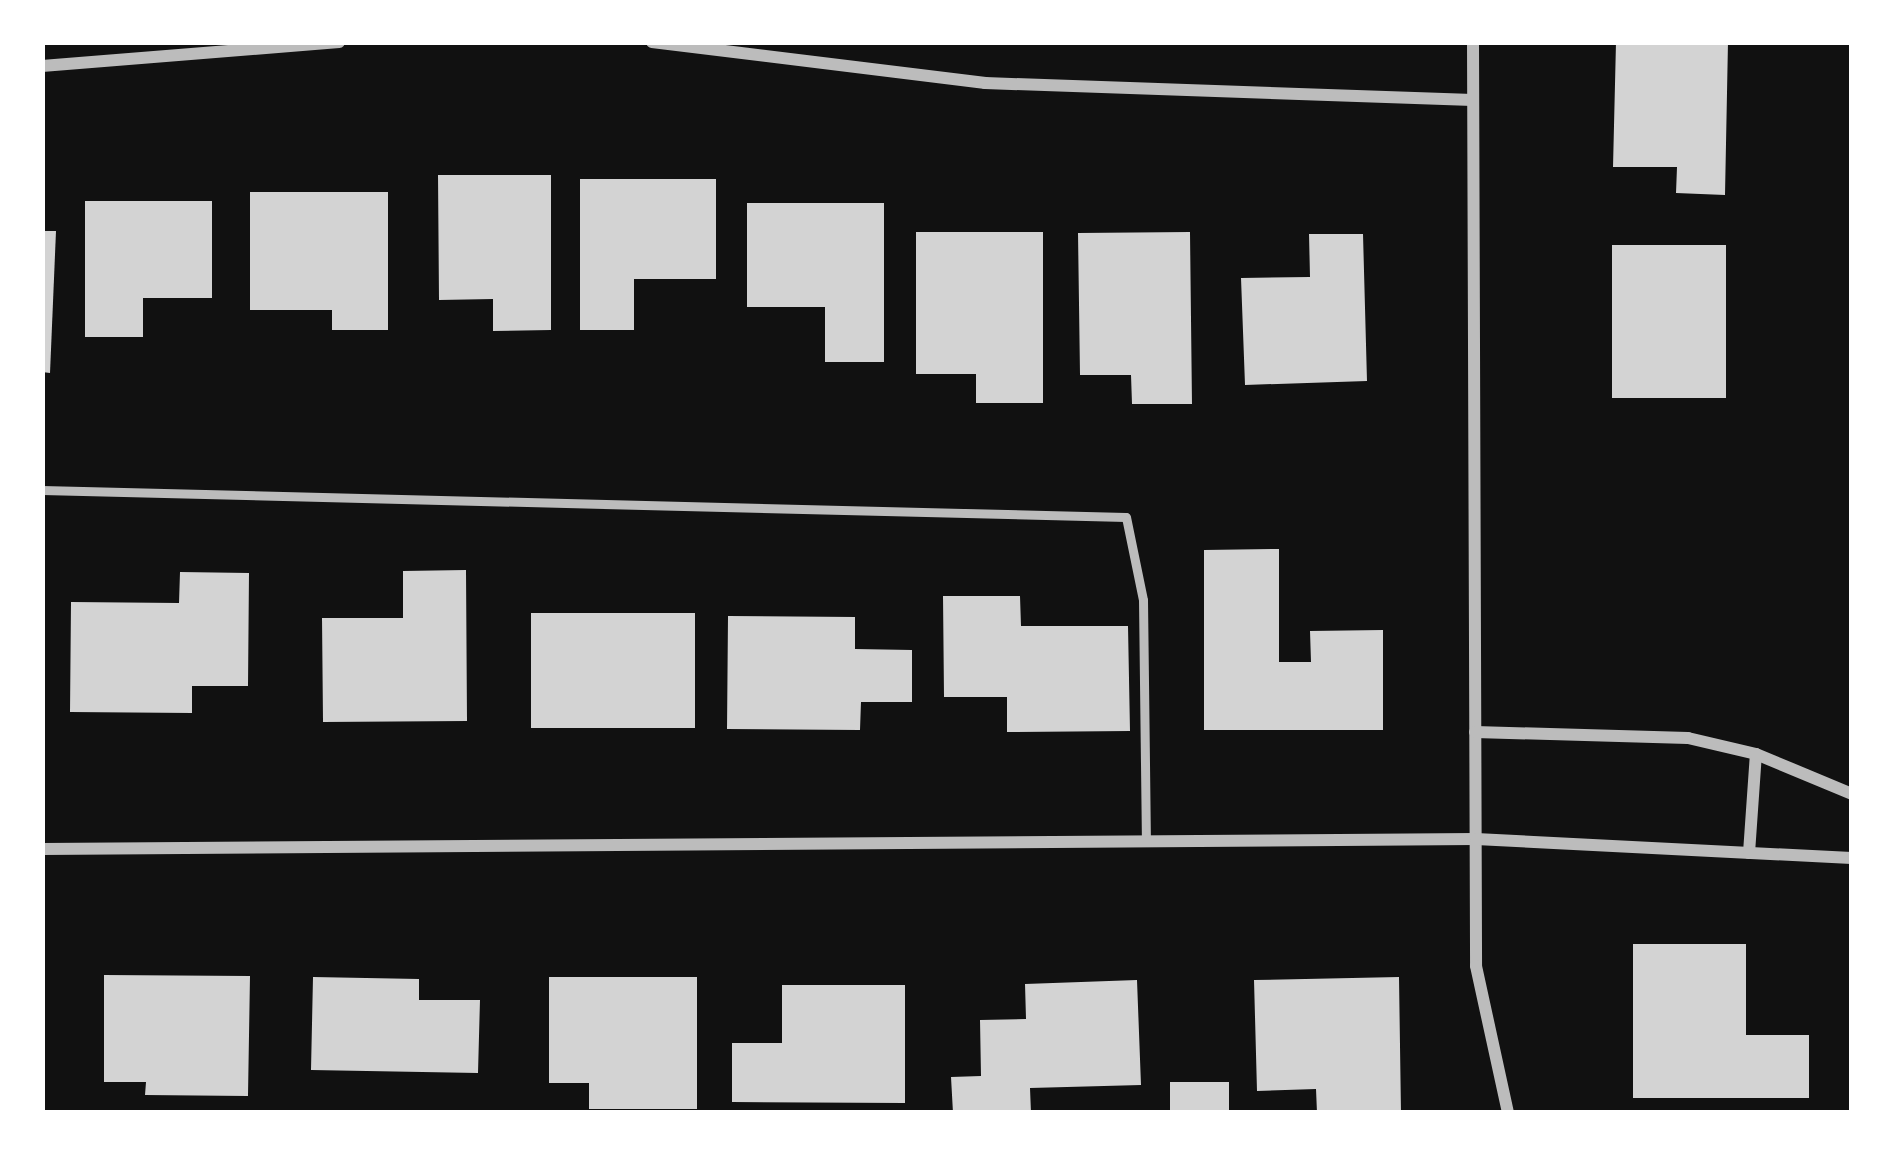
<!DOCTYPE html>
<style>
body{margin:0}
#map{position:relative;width:1894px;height:1155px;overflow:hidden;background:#111;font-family:"Alegreya Sans",sans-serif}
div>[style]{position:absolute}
.building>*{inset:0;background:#d3d3d3}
.service>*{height:9px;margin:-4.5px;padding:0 4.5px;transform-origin:4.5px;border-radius:4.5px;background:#bcbcbc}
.minor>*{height:12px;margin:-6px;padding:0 6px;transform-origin:6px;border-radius:6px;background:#bcbcbc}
span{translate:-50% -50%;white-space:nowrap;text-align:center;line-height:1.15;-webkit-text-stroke:12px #fff;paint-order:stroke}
.frame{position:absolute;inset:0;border:45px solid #fff;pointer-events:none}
</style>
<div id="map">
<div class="building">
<div style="clip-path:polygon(1616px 42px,1728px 42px,1725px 195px,1676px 193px,1677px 167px,1613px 167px)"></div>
<div style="clip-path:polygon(438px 175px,551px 175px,551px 330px,493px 331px,493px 299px,439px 300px)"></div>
<div style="clip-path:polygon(580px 179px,716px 179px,716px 279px,634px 279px,634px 330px,580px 330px)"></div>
<div style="clip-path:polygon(250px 192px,388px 192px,388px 330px,332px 330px,332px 310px,250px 310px)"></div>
<div style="clip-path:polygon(85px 201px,212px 201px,212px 298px,143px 298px,143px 337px,85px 337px)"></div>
<div style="clip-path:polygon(747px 203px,884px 203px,884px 362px,825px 362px,825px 307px,747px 307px)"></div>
<div style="clip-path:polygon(42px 231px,56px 231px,50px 373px,42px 372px)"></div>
<div style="clip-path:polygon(916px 232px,1043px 232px,1043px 403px,976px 403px,976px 374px,916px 374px)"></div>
<div style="clip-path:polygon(1190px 232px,1192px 404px,1132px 404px,1131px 375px,1080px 375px,1078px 233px)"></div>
<div style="clip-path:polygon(1309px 234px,1363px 234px,1367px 381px,1245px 385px,1241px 278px,1310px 277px)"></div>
<div style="clip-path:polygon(1612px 245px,1726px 245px,1726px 398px,1612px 398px)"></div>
<div style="clip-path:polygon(1279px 549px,1279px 662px,1311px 662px,1310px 631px,1383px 630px,1383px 730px,1204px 730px,1204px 550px)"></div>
<div style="clip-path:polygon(466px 570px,467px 721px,323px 722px,322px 618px,403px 618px,403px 571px)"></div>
<div style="clip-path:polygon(180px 572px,249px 573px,248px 686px,192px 686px,192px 713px,70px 712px,71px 602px,179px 603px)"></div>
<div style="clip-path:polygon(943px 596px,1020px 596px,1021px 626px,1128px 626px,1130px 731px,1007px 732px,1007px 697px,944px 697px)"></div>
<div style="clip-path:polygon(531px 613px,695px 613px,695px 728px,531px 728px)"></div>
<div style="clip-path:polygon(728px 616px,855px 617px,855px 649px,912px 650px,912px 702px,861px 702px,860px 730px,727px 729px)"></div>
<div style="clip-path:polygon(1633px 944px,1746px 944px,1746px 1035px,1809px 1035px,1809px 1098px,1633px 1098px)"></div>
<div style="clip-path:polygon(104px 975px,250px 976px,248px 1096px,145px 1095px,146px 1082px,104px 1082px)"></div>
<div style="clip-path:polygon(313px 977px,419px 979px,419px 1000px,480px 1000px,478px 1073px,311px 1070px)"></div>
<div style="clip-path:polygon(549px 977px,697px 977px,697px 1109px,589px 1109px,589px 1083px,549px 1083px)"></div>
<div style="clip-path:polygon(1399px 977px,1401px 1113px,1317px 1113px,1316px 1089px,1257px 1091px,1254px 980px)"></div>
<div style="clip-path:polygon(1137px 980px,1141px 1085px,1030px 1088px,1031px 1113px,953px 1113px,951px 1077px,981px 1076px,980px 1020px,1026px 1019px,1025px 984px)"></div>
<div style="clip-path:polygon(782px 985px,905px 985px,905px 1103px,732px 1102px,732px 1043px,782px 1043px)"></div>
<div style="clip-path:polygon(1170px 1082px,1229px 1082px,1229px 1113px,1170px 1113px)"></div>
</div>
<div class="service">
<div style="left:42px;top:490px;width:1084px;rotate:1.43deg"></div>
<div style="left:1126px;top:517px;width:85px;rotate:78.4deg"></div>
<div style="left:1143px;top:600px;width:239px;rotate:89.3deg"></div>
</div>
<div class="minor">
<div style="left:652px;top:42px;width:336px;rotate:7deg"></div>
<div style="left:985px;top:83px;width:488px;rotate:2deg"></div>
<div style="left:1473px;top:42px;width:924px;rotate:89.81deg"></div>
<div style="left:1476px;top:966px;width:150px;rotate:77.7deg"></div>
<div style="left:42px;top:66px;width:298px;rotate:-4.6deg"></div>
<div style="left:1475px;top:732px;width:213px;rotate:1.6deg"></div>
<div style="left:1688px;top:738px;width:70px;rotate:13.2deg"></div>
<div style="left:1756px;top:754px;width:104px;rotate:22.6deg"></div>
<div style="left:42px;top:849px;width:1434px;rotate:-0.4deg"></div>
<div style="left:1476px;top:839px;width:376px;rotate:2.9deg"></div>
<div style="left:1749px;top:853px;width:99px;rotate:-86deg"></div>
</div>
<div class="frame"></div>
</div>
